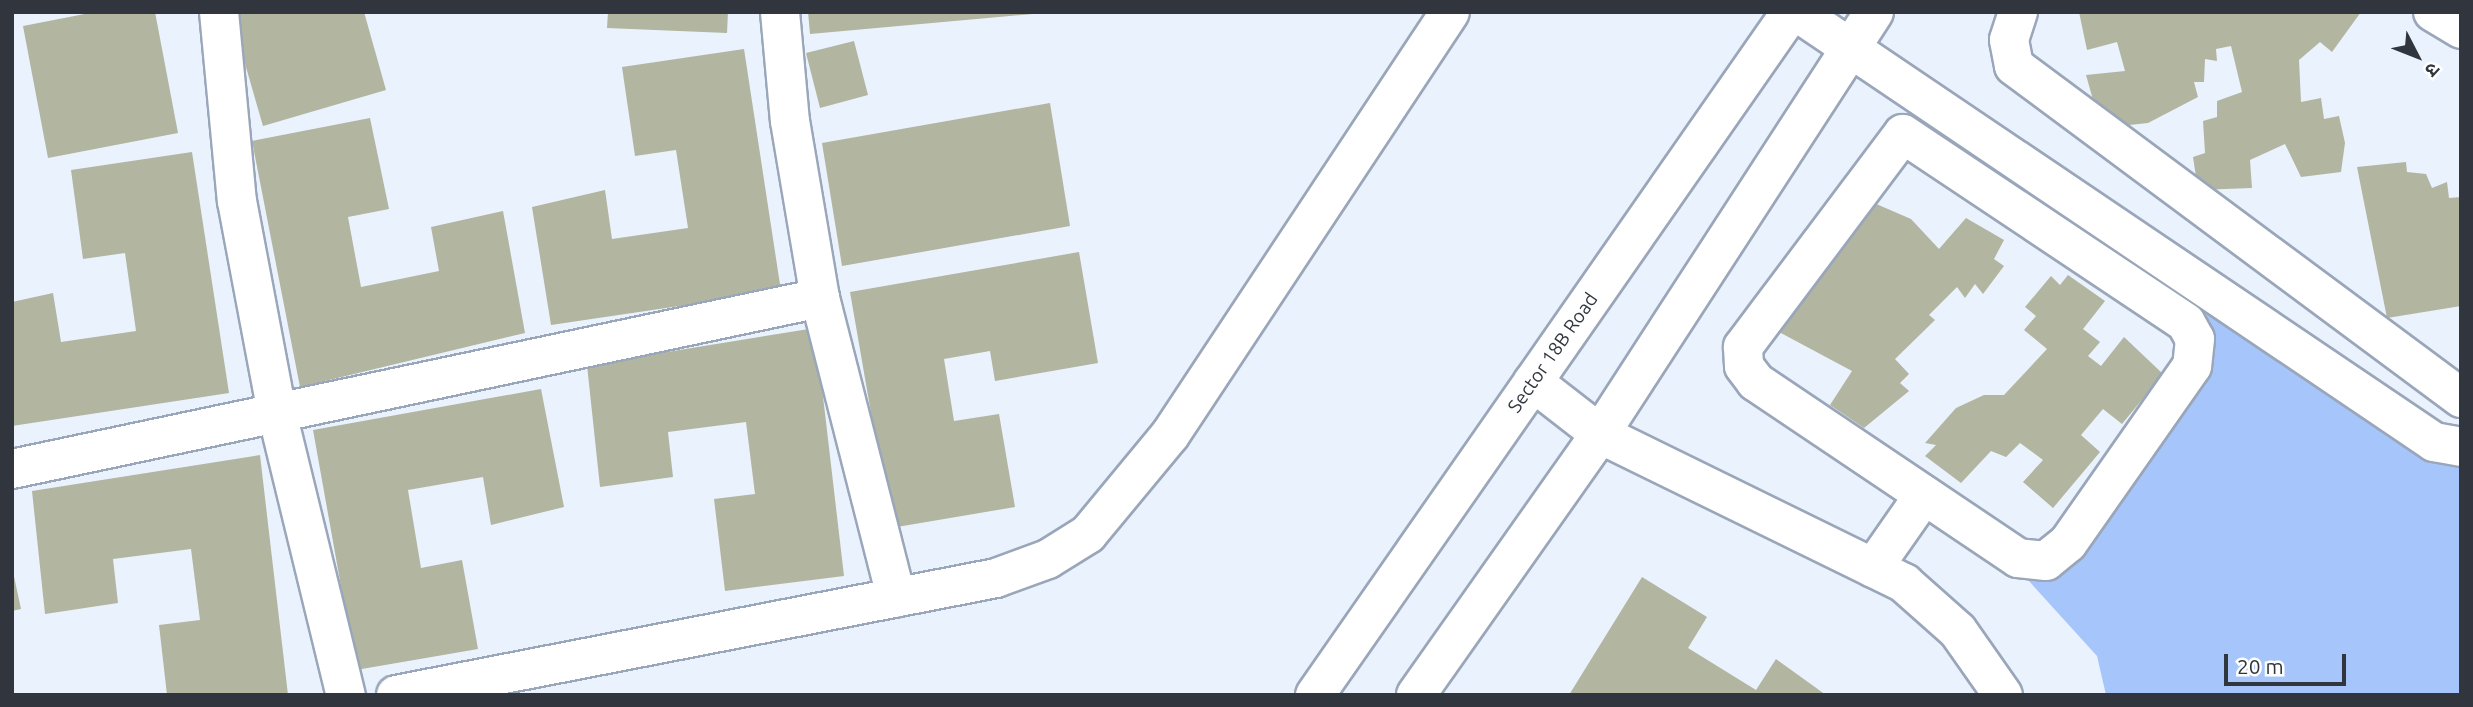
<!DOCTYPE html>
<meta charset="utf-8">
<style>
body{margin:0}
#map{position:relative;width:2473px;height:707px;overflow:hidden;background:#eaf2fe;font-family:Ubuntu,"Noto Sans Devanagari",sans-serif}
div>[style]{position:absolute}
.green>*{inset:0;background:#a6c6fb}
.building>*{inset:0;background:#b2b59f}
.roads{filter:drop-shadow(2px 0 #9aa6b9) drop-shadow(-2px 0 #9aa6b9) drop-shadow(0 2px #9aa6b9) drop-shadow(0 -2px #9aa6b9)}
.minor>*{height:38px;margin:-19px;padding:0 19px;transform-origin:19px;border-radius:19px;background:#fff}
.tertiary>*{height:38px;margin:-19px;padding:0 19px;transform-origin:19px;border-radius:19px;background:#fff}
span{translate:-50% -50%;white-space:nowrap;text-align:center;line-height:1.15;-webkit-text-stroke:7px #fefefe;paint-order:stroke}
.street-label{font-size:19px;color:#31363e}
.frame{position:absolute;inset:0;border:14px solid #31363e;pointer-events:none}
.north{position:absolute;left:2382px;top:21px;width:70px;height:70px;-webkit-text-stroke:5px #fefefe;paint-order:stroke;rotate:132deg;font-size:19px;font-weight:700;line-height:28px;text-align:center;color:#31363e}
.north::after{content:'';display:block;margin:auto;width:24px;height:32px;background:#31363e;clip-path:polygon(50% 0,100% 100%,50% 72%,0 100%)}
.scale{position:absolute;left:2224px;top:654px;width:122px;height:32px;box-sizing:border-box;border:4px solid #31363e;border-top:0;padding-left:9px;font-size:21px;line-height:24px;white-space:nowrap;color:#31363e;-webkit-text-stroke:5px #fefefe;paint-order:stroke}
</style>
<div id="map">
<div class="green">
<div style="clip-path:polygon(2216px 302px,2461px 450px,2461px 695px,2106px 695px,2097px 656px,2028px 580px)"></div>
</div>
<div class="building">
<div style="clip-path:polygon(95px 12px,155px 12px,178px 133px,48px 158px,23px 26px)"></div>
<div style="clip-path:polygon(230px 12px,364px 12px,386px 90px,263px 126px)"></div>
<div style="clip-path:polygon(608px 12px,728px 12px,727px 33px,607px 28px)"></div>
<div style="clip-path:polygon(808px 12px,1033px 12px,1033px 14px,810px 34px)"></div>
<div style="clip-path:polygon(2079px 12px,2361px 12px,2332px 52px,2320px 42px,2299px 60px,2301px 102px,2321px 98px,2324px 119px,2339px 116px,2345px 143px,2341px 172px,2301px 177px,2285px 144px,2250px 160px,2252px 188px,2198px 190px,2193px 157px,2205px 153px,2203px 121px,2217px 117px,2217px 101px,2242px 92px,2231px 46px,2216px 49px,2217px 61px,2205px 59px,2204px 82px,2194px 82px,2198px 97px,2148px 123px,2101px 128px,2086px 75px,2125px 71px,2117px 42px,2087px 50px)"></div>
<div style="clip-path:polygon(854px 41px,868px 95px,820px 108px,806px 53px)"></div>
<div style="clip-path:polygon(744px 49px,781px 291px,551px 325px,532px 207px,605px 190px,612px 239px,688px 228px,676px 150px,635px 156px,622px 67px)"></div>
<div style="clip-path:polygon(1050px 103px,1070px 226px,842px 266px,822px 143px)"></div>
<div style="clip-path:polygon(370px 118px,389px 209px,348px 217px,361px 287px,439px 271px,431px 227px,503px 211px,525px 333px,300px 387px,252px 141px)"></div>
<div style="clip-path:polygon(192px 152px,229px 393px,12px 426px,12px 302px,53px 293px,61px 342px,136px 331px,125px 253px,83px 259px,71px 170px)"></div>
<div style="clip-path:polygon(2406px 162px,2407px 172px,2426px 174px,2432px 188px,2447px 182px,2449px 198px,2461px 197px,2461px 306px,2387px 318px,2357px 167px)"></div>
<div style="clip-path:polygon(1874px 203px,1911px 219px,1939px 249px,1966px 218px,2004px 240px,1994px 259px,2004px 266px,1983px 294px,1975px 284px,1965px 298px,1957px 287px,1929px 315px,1935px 320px,1895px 359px,1909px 374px,1900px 383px,1909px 391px,1864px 428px,1830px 405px,1852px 371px,1779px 332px)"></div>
<div style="clip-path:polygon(1079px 252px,1098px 363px,995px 381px,990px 351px,944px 359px,954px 421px,999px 414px,1015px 507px,891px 528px,850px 292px)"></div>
<div style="clip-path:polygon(2068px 275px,2105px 301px,2083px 329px,2100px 342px,2088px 356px,2101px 366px,2124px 337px,2163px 374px,2122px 424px,2103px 409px,2081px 435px,2100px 452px,2053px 508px,2023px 482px,2043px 460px,2020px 443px,2006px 457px,1991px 451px,1961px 483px,1925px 456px,1936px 445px,1925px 443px,1956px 408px,1984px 395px,2004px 395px,2047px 349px,2024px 330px,2036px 316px,2025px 307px,2051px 276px,2060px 285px)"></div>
<div style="clip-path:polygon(815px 328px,844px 576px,725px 591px,714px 499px,755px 494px,746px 422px,668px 432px,673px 477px,600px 487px,587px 365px)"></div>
<div style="clip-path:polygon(541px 389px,564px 507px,491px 525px,483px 477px,408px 490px,421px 568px,462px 560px,478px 649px,356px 670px,313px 430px)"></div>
<div style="clip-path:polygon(260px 455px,288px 695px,167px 695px,159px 625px,200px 620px,191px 549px,113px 559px,118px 603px,45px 614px,32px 491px)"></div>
<div style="clip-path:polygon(12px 567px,21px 609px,12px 611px)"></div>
<div style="clip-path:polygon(1642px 577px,1707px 617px,1688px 648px,1756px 690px,1776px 659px,1826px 695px,1569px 695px)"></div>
</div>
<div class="roads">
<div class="minor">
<div style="left:219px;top:12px;width:190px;rotate:84.6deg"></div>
<div style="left:237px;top:201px;width:216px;rotate:79.3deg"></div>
<div style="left:277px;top:413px;width:290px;rotate:76.3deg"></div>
<div style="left:780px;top:12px;width:109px;rotate:84.8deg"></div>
<div style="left:790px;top:121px;width:180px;rotate:80.4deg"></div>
<div style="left:820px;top:298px;width:309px;rotate:75.7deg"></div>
<div style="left:1797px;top:12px;width:769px;rotate:34.02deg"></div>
<div style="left:2434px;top:442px;width:27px;rotate:10deg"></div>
<div style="left:2018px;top:12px;width:29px;rotate:108deg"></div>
<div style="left:2009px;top:40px;width:26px;rotate:79deg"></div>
<div style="left:2014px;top:66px;width:557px;rotate:36.6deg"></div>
<div style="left:2433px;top:12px;width:33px;rotate:31deg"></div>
<div style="left:1903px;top:134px;width:340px;rotate:33.7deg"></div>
<div style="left:2186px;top:323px;width:18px;rotate:61deg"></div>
<div style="left:2195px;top:339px;width:27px;rotate:96deg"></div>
<div style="left:2192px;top:366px;width:216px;rotate:125deg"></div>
<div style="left:2068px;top:543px;width:28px;rotate:141deg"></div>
<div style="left:2046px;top:561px;width:28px;rotate:-174deg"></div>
<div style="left:2018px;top:558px;width:316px;rotate:-146.1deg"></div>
<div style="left:1756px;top:382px;width:20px;rotate:-127deg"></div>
<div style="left:1744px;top:366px;width:19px;rotate:-93deg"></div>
<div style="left:1743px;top:347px;width:266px;rotate:-53.1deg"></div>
<div style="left:1533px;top:382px;width:85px;rotate:37.8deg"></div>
<div style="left:1600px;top:434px;width:339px;rotate:26.1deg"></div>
<div style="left:1904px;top:583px;width:72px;rotate:41.6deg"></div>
<div style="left:1958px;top:631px;width:78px;rotate:54.9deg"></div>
<div style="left:12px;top:469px;width:826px;rotate:-11.95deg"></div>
<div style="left:1873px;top:568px;width:89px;rotate:-55.1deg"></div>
<div style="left:396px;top:695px;width:611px;rotate:-11.03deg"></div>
<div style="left:996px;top:578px;width:55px;rotate:-20.1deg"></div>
<div style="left:1048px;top:559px;width:47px;rotate:-32deg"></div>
<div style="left:1088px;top:534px;width:129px;rotate:-50.4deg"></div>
<div style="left:1170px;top:435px;width:507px;rotate:-56.5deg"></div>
</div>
<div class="tertiary">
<div style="left:1315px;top:695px;width:833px;rotate:-55.13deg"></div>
<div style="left:1416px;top:695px;width:319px;rotate:-54.8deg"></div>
<div style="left:1600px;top:434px;width:503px;rotate:-57deg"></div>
</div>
</div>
<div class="street-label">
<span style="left:1553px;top:353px;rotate:-55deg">Sector 18B Road</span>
</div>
<div class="frame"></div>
<div class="north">उ</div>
<div class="scale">20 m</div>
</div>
